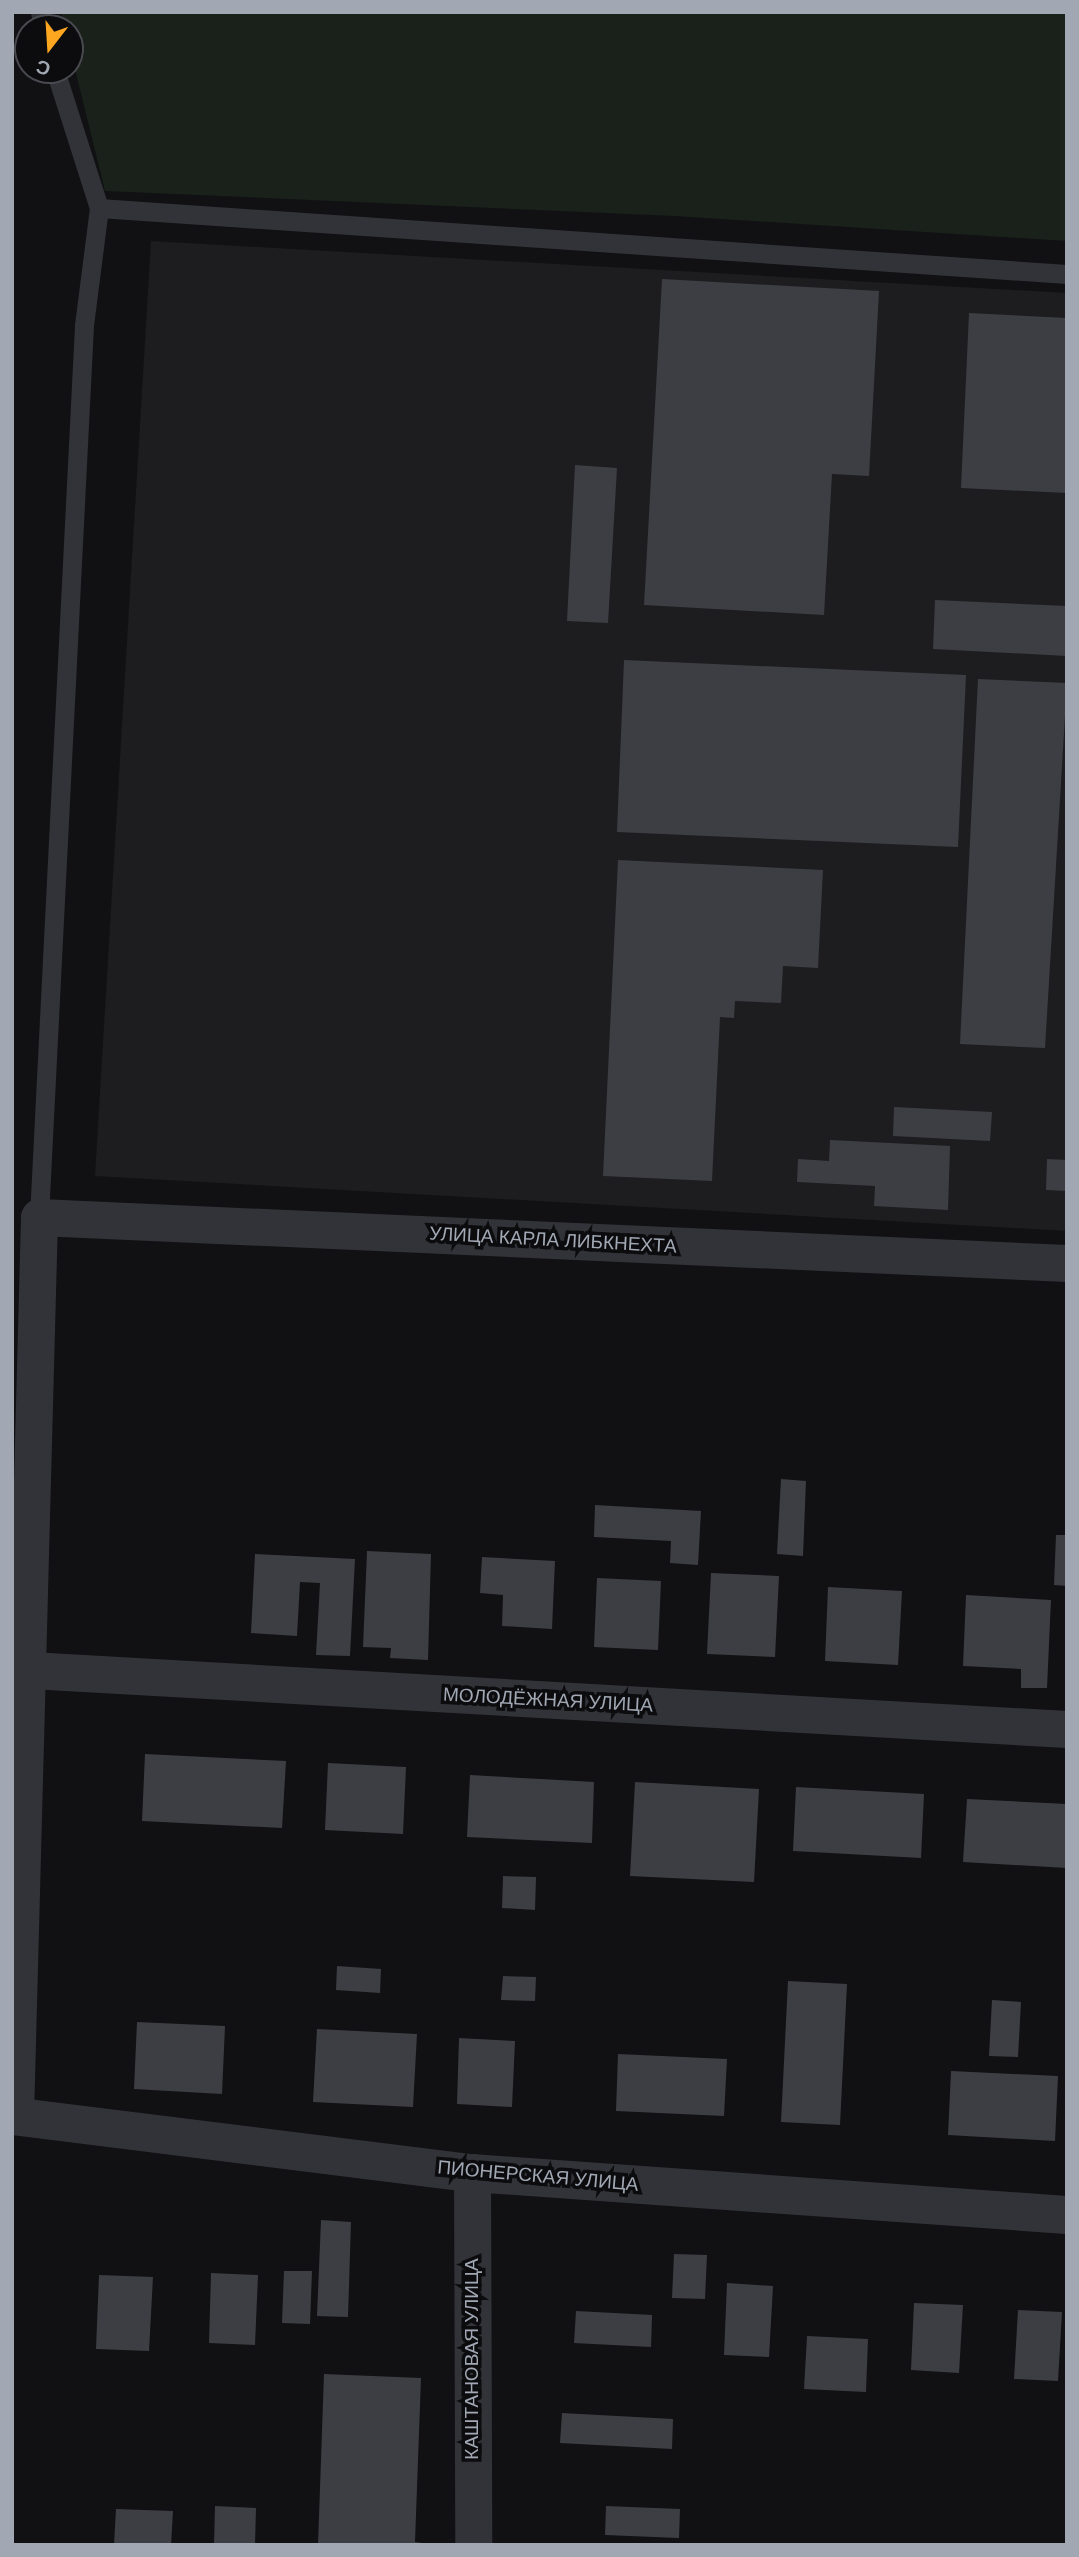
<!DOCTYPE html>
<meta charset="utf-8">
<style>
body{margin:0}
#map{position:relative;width:1079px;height:2557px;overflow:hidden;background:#111113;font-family:Helvetica,sans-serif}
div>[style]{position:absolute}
.built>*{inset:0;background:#1d1d20}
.green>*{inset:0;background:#19211a}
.building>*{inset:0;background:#3d3e43}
.service>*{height:19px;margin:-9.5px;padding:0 9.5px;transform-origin:9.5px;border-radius:9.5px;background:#323338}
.minor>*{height:37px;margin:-18.5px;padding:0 18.5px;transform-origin:18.5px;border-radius:18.5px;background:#323338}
.tertiary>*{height:38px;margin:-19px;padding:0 19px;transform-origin:19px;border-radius:19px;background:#323338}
span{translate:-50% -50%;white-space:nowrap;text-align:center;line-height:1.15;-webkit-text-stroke:7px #0c0c0e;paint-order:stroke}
.street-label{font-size:19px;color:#a1a8b4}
.frame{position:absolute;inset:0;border:14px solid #a1a8b4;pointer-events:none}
.north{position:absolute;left:14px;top:14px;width:70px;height:70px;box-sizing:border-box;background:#0c0c0e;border:2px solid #484a50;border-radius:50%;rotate:197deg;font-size:19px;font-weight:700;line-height:28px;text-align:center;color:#a1a8b4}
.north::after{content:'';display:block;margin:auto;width:24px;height:32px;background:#fda61f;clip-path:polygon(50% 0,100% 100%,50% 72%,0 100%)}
</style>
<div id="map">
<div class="built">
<div style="clip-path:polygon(151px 241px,1067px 293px,1067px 1231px,95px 1176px)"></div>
</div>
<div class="green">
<div style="clip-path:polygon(61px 12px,1067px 12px,1067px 241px,675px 216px,105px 191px,70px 49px,70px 28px,65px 28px)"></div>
</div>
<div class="building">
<div style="clip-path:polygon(662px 279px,879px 291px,869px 476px,832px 474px,824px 615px,644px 605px)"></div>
<div style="clip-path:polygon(969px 313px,1067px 318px,1067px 493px,961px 488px)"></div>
<div style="clip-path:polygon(575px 465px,617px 468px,608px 623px,567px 621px)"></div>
<div style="clip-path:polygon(935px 600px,1067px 606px,1067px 656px,933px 649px)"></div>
<div style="clip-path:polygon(624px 660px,966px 675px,958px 847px,617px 832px)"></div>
<div style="clip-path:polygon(978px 679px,1067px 683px,1045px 1048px,960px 1044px)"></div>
<div style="clip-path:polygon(618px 860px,823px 870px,818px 968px,783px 966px,781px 1003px,735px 1001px,734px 1018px,720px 1017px,712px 1181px,603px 1176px)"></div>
<div style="clip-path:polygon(894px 1107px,992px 1112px,990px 1141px,893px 1136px)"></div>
<div style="clip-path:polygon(830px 1140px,950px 1146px,948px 1210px,874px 1206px,875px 1186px,797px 1182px,798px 1159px,829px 1161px)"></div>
<div style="clip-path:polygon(1047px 1159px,1067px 1160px,1067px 1191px,1046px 1190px)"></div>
<div style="clip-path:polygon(781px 1479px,806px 1481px,803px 1556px,777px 1554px)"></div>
<div style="clip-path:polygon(595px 1505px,701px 1511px,698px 1565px,670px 1563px,671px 1541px,594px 1537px)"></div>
<div style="clip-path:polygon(1056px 1535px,1067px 1535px,1067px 1586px,1054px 1585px)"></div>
<div style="clip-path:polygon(367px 1551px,431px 1554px,428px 1660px,390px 1658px,391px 1648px,363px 1647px)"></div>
<div style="clip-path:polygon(255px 1554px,355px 1559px,350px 1656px,316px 1655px,320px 1583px,300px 1582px,297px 1636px,251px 1633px)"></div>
<div style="clip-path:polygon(482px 1557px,555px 1561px,552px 1629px,502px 1626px,503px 1595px,480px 1593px)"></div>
<div style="clip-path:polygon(711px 1573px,779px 1576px,775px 1657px,707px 1654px)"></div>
<div style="clip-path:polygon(597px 1578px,661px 1581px,658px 1650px,594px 1647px)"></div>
<div style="clip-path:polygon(828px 1587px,902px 1591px,898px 1665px,825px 1661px)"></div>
<div style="clip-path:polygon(966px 1595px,1051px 1600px,1047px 1688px,1021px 1688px,1021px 1669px,963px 1666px)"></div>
<div style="clip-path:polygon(145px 1754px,286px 1761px,282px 1828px,142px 1821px)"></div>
<div style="clip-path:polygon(328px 1763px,406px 1767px,403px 1834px,325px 1830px)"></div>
<div style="clip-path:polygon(470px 1775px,594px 1782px,592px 1843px,467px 1837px)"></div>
<div style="clip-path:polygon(635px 1782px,759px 1789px,754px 1882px,630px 1876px)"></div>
<div style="clip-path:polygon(796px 1787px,924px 1794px,921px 1858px,793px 1851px)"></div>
<div style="clip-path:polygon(967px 1799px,1067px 1804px,1067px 1868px,963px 1862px)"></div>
<div style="clip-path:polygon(503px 1876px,536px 1877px,535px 1910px,502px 1908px)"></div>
<div style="clip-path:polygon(337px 1966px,381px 1969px,380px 1993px,336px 1990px)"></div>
<div style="clip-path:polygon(503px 1976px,536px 1977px,535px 2001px,501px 2000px)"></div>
<div style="clip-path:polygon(788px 1981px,847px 1984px,840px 2125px,781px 2122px)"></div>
<div style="clip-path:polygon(992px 2000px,1021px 2002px,1018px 2057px,989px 2056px)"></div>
<div style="clip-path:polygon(137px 2022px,225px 2026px,222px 2094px,134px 2089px)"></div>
<div style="clip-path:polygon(317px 2029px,417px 2034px,413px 2107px,313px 2102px)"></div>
<div style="clip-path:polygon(459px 2038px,515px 2041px,512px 2107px,457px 2104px)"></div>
<div style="clip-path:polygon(618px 2054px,727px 2059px,724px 2116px,616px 2111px)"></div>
<div style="clip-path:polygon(951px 2071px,1058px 2076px,1055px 2141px,948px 2135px)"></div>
<div style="clip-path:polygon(321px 2220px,351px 2222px,348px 2317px,317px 2316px)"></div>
<div style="clip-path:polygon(674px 2254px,707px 2255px,705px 2299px,672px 2298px)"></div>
<div style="clip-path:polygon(284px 2271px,312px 2271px,310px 2324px,282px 2323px)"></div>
<div style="clip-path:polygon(211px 2273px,258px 2275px,255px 2345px,209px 2343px)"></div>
<div style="clip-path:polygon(99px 2275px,153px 2277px,149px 2351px,96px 2349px)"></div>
<div style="clip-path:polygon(727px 2283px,773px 2286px,769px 2357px,724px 2355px)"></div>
<div style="clip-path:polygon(914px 2303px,963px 2305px,959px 2373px,911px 2370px)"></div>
<div style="clip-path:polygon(1018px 2310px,1062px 2312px,1058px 2381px,1014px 2379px)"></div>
<div style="clip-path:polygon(576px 2311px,652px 2315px,651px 2347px,574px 2343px)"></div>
<div style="clip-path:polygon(807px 2336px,868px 2339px,866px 2392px,804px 2389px)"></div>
<div style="clip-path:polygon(324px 2374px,421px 2378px,415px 2542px,436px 2545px,318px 2545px)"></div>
<div style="clip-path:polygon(562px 2413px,673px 2419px,672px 2449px,560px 2443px)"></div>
<div style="clip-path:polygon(215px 2506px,256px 2508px,255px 2545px,214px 2545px)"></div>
<div style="clip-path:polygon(606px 2506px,680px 2509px,679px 2538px,605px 2535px)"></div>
<div style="clip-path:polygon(116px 2509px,173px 2511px,171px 2545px,114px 2545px)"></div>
</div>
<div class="service">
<div style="left:40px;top:12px;width:16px;rotate:79deg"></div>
<div style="left:99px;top:208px;width:970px;rotate:3.9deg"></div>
<div style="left:39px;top:1217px;width:893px;rotate:-87.11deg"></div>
<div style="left:84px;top:325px;width:118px;rotate:-82.7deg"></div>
<div style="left:99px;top:208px;width:145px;rotate:-107.7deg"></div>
</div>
<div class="minor">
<div style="left:30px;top:1670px;width:1039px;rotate:3.26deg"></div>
<div style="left:15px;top:2116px;width:899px;rotate:-88.47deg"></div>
<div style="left:39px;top:1217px;width:1029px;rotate:2.56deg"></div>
<div style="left:472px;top:2173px;width:372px;rotate:89.8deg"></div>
</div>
<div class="tertiary">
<div style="left:12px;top:2116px;width:464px;rotate:7.1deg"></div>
<div style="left:472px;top:2173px;width:596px;rotate:4.04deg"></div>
</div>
<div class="street-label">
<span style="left:553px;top:1240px;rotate:3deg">УЛИЦА КАРЛА ЛИБКНЕХТА</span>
<span style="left:548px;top:1700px;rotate:3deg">МОЛОДЁЖНАЯ УЛИЦА</span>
<span style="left:538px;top:2176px;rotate:5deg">ПИОНЕРСКАЯ УЛИЦА</span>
<span style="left:472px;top:2359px;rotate:-90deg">КАШТАНОВАЯ УЛИЦА</span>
</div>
<div class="frame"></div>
<div class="north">С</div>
</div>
